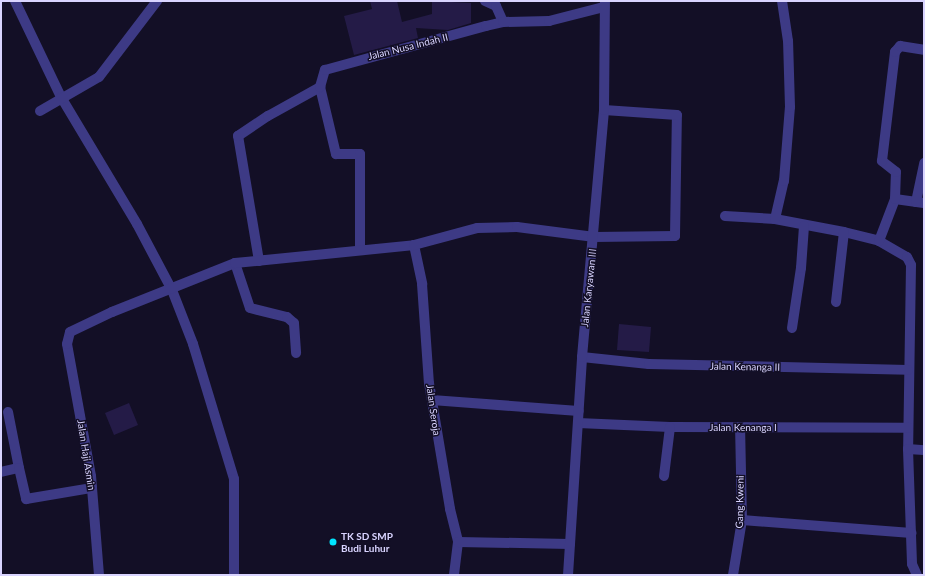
<!DOCTYPE html>
<style>
body{margin:0}
#map{position:relative;width:925px;height:576px;overflow:hidden;background:#130f26;font-family:Lato,sans-serif}
div>[style]{position:absolute}
.building>*{inset:0;background:#241b47}
.minor>*{height:10px;margin:-5px;padding:0 5px;transform-origin:5px;border-radius:5px;background:#3d3a85}
.tertiary>*{height:10px;margin:-5px;padding:0 5px;transform-origin:5px;border-radius:5px;background:#3d3a85}
.dots>*{width:11px;height:11px;translate:-50% -50%;box-sizing:border-box;border:2px solid #130f26;border-radius:50%}
span{translate:-50% -50%;white-space:nowrap;text-align:center;line-height:1.15;-webkit-text-stroke:3px #130f26;paint-order:stroke}
.street-label{font-size:10px;color:#d9d4ff}
.poi-label{font-size:10px;color:#d9d4ff;font-weight:700}
.left{translate:0 -50%;text-align:left}
.frame{position:absolute;inset:0;border:2px solid #d9d4ff;pointer-events:none}
</style>
<div id="map">
<div class="building">
<div style="clip-path:polygon(370px 1px,397px 1px,402px 22px,432px 14px,432px 1px,471px 3px,471px 23px,448px 30px,416px 28px,418px 38px,354px 55px,344px 16px,372px 9px)"></div>
<div style="clip-path:polygon(619px 324px,651px 327px,649px 352px,617px 350px)"></div>
<div style="clip-path:polygon(129px 403px,138px 425px,114px 435px,105px 413px)"></div>
</div>
<div class="minor">
<div style="left:15px;top:1px;width:106px;rotate:64.4deg"></div>
<div style="left:61px;top:97px;width:148px;rotate:59.1deg"></div>
<div style="left:137px;top:224px;width:75px;rotate:62.1deg"></div>
<div style="left:172px;top:290px;width:58px;rotate:68.7deg"></div>
<div style="left:193px;top:344px;width:141px;rotate:73.1deg"></div>
<div style="left:234px;top:479px;width:96px;rotate:90deg"></div>
<div style="left:485px;top:1px;width:12px;rotate:24deg"></div>
<div style="left:496px;top:6px;width:17px;rotate:66deg"></div>
<div style="left:320px;top:87px;width:69px;rotate:76.6deg"></div>
<div style="left:336px;top:154px;width:24px"></div>
<div style="left:360px;top:154px;width:96px;rotate:90deg"></div>
<div style="left:40px;top:111px;width:68px;rotate:-30deg"></div>
<div style="left:99px;top:77px;width:96px;rotate:-52.7deg"></div>
<div style="left:895px;top:199px;width:29px;rotate:8deg"></div>
<div style="left:916px;top:202px;width:40px;rotate:-78deg"></div>
<div style="left:725px;top:216px;width:50px;rotate:3.4deg"></div>
<div style="left:775px;top:219px;width:70px;rotate:10.7deg"></div>
<div style="left:844px;top:232px;width:36px;rotate:14deg"></div>
<div style="left:879px;top:241px;width:32px;rotate:30deg"></div>
<div style="left:907px;top:257px;width:9px;rotate:63deg"></div>
<div style="left:911px;top:265px;width:184px;rotate:90.9deg"></div>
<div style="left:908px;top:449px;width:115px;rotate:88deg"></div>
<div style="left:912px;top:564px;width:12px;rotate:66deg"></div>
<div style="left:775px;top:219px;width:39px;rotate:-77deg"></div>
<div style="left:784px;top:181px;width:74px;rotate:-85.4deg"></div>
<div style="left:790px;top:107px;width:66px;rotate:-91.7deg"></div>
<div style="left:788px;top:41px;width:40px;rotate:-98.5deg"></div>
<div style="left:879px;top:241px;width:45px;rotate:-69.1deg"></div>
<div style="left:895px;top:199px;width:27px;rotate:-88deg"></div>
<div style="left:896px;top:172px;width:18px;rotate:-142deg"></div>
<div style="left:882px;top:161px;width:110px;rotate:-83.2deg"></div>
<div style="left:895px;top:52px;width:8px;rotate:-50deg"></div>
<div style="left:900px;top:46px;width:24px;rotate:9deg"></div>
<div style="left:414px;top:245px;width:40px;rotate:78deg"></div>
<div style="left:422px;top:284px;width:99px;rotate:86deg"></div>
<div style="left:429px;top:383px;width:128px;rotate:80.5deg"></div>
<div style="left:450px;top:509px;width:34px;rotate:76deg"></div>
<div style="left:458px;top:542px;width:33px;rotate:97deg"></div>
<div style="left:259px;top:261px;width:127px;rotate:-99.5deg"></div>
<div style="left:238px;top:136px;width:36px;rotate:-34deg"></div>
<div style="left:268px;top:116px;width:60px;rotate:-29.1deg"></div>
<div style="left:320px;top:87px;width:18px;rotate:-74deg"></div>
<div style="left:325px;top:70px;width:167px;rotate:-15.3deg"></div>
<div style="left:486px;top:26px;width:17px;rotate:-13deg"></div>
<div style="left:503px;top:22px;width:46px;rotate:-1.2deg"></div>
<div style="left:549px;top:21px;width:57px;rotate:-14.3deg"></div>
<div style="left:235px;top:263px;width:47px;rotate:71.6deg"></div>
<div style="left:250px;top:308px;width:38px;rotate:14deg"></div>
<div style="left:287px;top:317px;width:9px;rotate:41deg"></div>
<div style="left:294px;top:323px;width:30px;rotate:86deg"></div>
<div style="left:836px;top:302px;width:70px;rotate:-83.5deg"></div>
<div style="left:792px;top:328px;width:61px;rotate:-81.5deg"></div>
<div style="left:801px;top:268px;width:42px;rotate:-85.9deg"></div>
<div style="left:582px;top:357px;width:67px;rotate:6deg"></div>
<div style="left:649px;top:364px;width:259px;rotate:1.3deg"></div>
<div style="left:432px;top:400px;width:147px;rotate:4.3deg"></div>
<div style="left:8px;top:412px;width:57px;rotate:78.9deg"></div>
<div style="left:578px;top:423px;width:92px;rotate:2.5deg"></div>
<div style="left:670px;top:427px;width:238px;rotate:0.2deg"></div>
<div style="left:908px;top:449px;width:16px;rotate:4deg"></div>
<div style="left:1px;top:472px;width:18px;rotate:-13deg"></div>
<div style="left:19px;top:468px;width:32px;rotate:77deg"></div>
<div style="left:26px;top:499px;width:67px;rotate:-9.5deg"></div>
<div style="left:664px;top:476px;width:49px;rotate:-83deg"></div>
<div style="left:742px;top:520px;width:170px;rotate:4.4deg"></div>
<div style="left:458px;top:542px;width:112px;rotate:1deg"></div>
<div style="left:99px;top:575px;width:99px;rotate:-94.6deg"></div>
<div style="left:91px;top:476px;width:134px;rotate:-100.3deg"></div>
<div style="left:67px;top:344px;width:12px;rotate:-76deg"></div>
<div style="left:70px;top:332px;width:47px;rotate:-25.5deg"></div>
<div style="left:112px;top:312px;width:132px;rotate:-21.7deg"></div>
<div style="left:235px;top:263px;width:180px;rotate:-5.7deg"></div>
<div style="left:414px;top:245px;width:65px;rotate:-15.1deg"></div>
<div style="left:477px;top:228px;width:40px;rotate:-1.4deg"></div>
<div style="left:517px;top:227px;width:78px;rotate:7.4deg"></div>
<div style="left:594px;top:237px;width:81px;rotate:-0.7deg"></div>
<div style="left:675px;top:236px;width:121px;rotate:-89.1deg"></div>
<div style="left:677px;top:115px;width:73px;rotate:-176.1deg"></div>
<div style="left:733px;top:575px;width:56px;rotate:-80.7deg"></div>
<div style="left:742px;top:520px;width:92px;rotate:-91.2deg"></div>
</div>
<div class="tertiary">
<div style="left:568px;top:575px;width:218px;rotate:-86.3deg"></div>
<div style="left:582px;top:357px;width:248px;rotate:-84.9deg"></div>
<div style="left:604px;top:110px;width:109px;rotate:-89.5deg"></div>
</div>
<div class="dots">
<div style="left:333px;top:542px;background:#00e5ff"></div>
</div>
<div class="street-label">
<span style="left:408px;top:47px;rotate:-14deg">Jalan Nusa Indah II</span>
<span style="left:589px;top:288px;rotate:-84deg">Jalan Karyawan III</span>
<span style="left:745px;top:367px;rotate:1deg">Jalan Kenanga II</span>
<span style="left:433px;top:410px;rotate:82deg">Jalan Seroja</span>
<span style="left:743px;top:428px">Jalan Kenanga I</span>
<span style="left:86px;top:455px;rotate:81deg">Jalan Haji Asmin</span>
<span style="left:740px;top:502px;rotate:-89deg">Gang Kweni</span>
</div>
<div class="poi-label">
<span class="left" style="left:341px;top:542px">TK SD SMP<br>Budi Luhur</span>
</div>
<div class="frame"></div>
</div>
